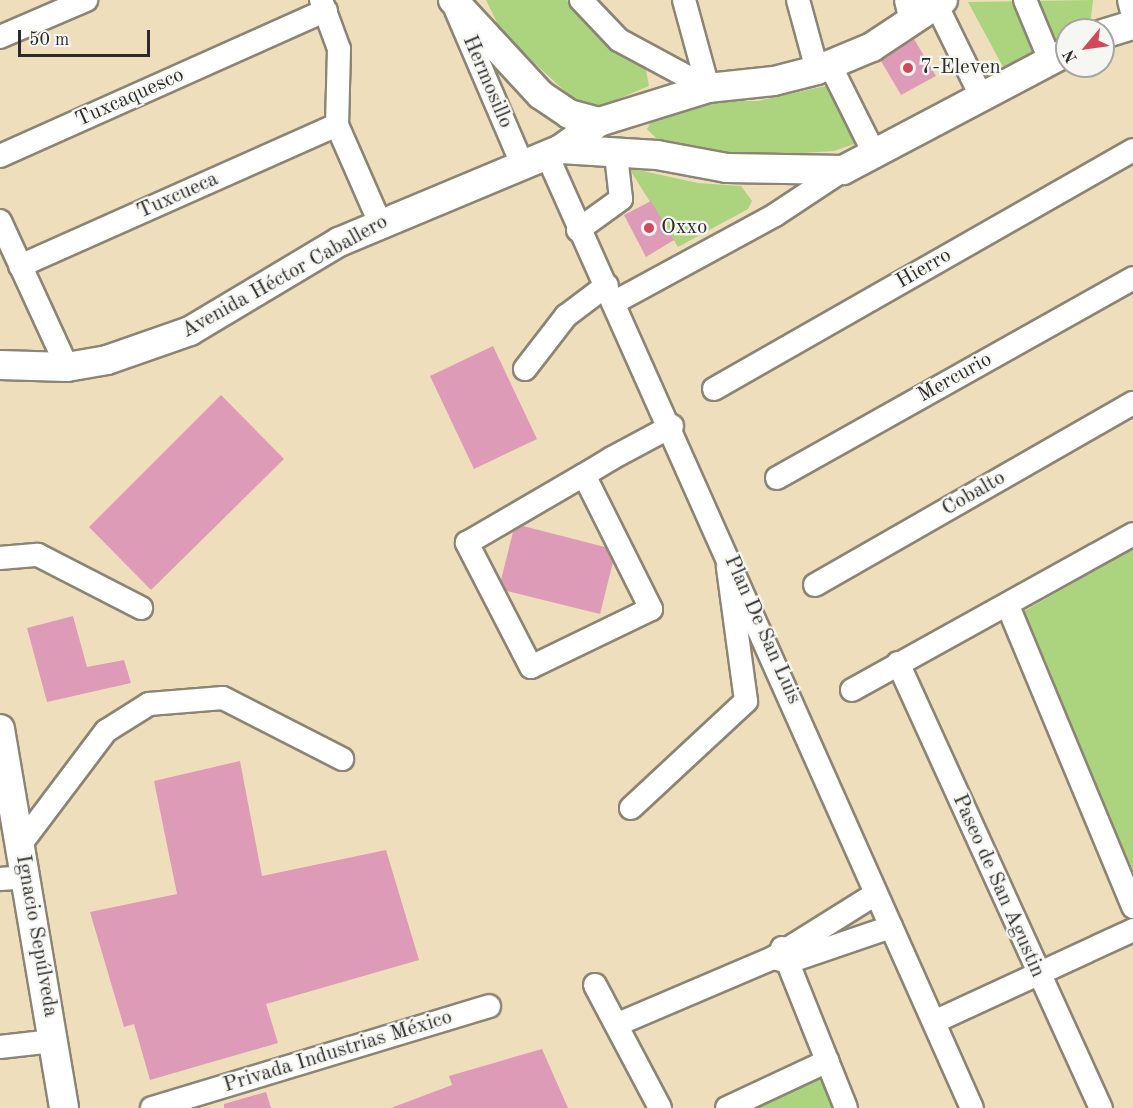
<!DOCTYPE html>
<meta charset="utf-8">
<style>
body{margin:0}
#map{position:relative;width:1133px;height:1108px;overflow:hidden;background:#eedebc;font-family:"Old Standard TT",serif}
div>[style]{position:absolute}
.green>*{inset:0;background:#acd47f}
.building>*{inset:0;background:#de9bb7}
.roads{filter:drop-shadow(2px 0 #8c8474) drop-shadow(-2px 0 #8c8474) drop-shadow(0 2px #8c8474) drop-shadow(0 -2px #8c8474)}
.minor>*{height:22px;margin:-11px;padding:0 11px;transform-origin:11px;border-radius:11px;background:#fff}
.major>*{height:28px;margin:-14px;padding:0 14px;transform-origin:14px;border-radius:14px;background:#fff}
.dots>*{width:16px;height:16px;translate:-50% -50%;box-sizing:border-box;border:3px solid #f6f6f2;border-radius:50%}
span{translate:-50% -50%;white-space:nowrap;text-align:center;line-height:1.15;-webkit-text-stroke:4.5px #f6f6f2;paint-order:stroke}
.poi-label{font-size:21px;color:#2b2b2b}
.left{translate:0 -50%;text-align:left}
.street-label{font-size:21px;color:#2b2b2b}
.north{position:absolute;left:1055px;top:18px;width:60px;height:60px;box-sizing:border-box;background:#f6f6f2;border:2px solid #a5a5a2;border-radius:50%;rotate:241deg;font-size:16px;font-weight:700;line-height:24px;text-align:center;color:#2b2b2b}
.north::after{content:'';display:block;margin:auto;width:21px;height:27px;background:#d1495b;clip-path:polygon(50% 0,100% 100%,50% 72%,0 100%)}
.scale{position:absolute;left:18px;top:30px;width:132px;height:27px;box-sizing:border-box;border:3px solid #2b2b2b;border-top:0;padding-left:8px;font-size:18px;line-height:21px;white-space:nowrap;color:#2b2b2b;-webkit-text-stroke:4px #f6f6f2;paint-order:stroke}
</style>
<div id="map">
<div class="green">
<div style="clip-path:polygon(486px 0,567px 0,599px 39px,646px 70px,649px 86px,594px 109px,583px 108px,502px 33px)"></div>
<div style="clip-path:polygon(1093px 0,1091px 18px,1078px 29px,1003px 67px,968px 2px)"></div>
<div style="clip-path:polygon(830px 85px,863px 141px,834px 151px,752px 156px,659px 141px,647px 129px,654px 116px,700px 101px,758px 101px)"></div>
<div style="clip-path:polygon(629px 168px,698px 183px,741px 186px,752px 201px,748px 209px,678px 247px)"></div>
<div style="clip-path:polygon(1133px 549px,1133px 870px,1019px 614px)"></div>
<div style="clip-path:polygon(821px 1077px,835px 1108px,752px 1108px)"></div>
</div>
<div class="building">
<div style="clip-path:polygon(914px 39px,936px 76px,901px 95px,881px 61px)"></div>
<div style="clip-path:polygon(651px 201px,674px 240px,646px 257px,624px 215px)"></div>
<div style="clip-path:polygon(493px 346px,537px 439px,474px 469px,430px 376px)"></div>
<div style="clip-path:polygon(221px 395px,284px 459px,151px 590px,89px 527px)"></div>
<div style="clip-path:polygon(523px 526px,605px 547px,613px 562px,600px 614px,507px 591px,501px 580px,513px 532px)"></div>
<div style="clip-path:polygon(73px 616px,87px 667px,124px 660px,131px 683px,47px 702px,27px 628px)"></div>
<div style="clip-path:polygon(240px 761px,262px 876px,386px 850px,419px 960px,266px 1004px,278px 1043px,150px 1080px,134px 1024px,124px 1027px,90px 912px,177px 894px,154px 781px)"></div>
<div style="clip-path:polygon(542px 1049px,568px 1108px,391px 1108px,452px 1085px,449px 1076px)"></div>
<div style="clip-path:polygon(266px 1092px,271px 1108px,224px 1108px,224px 1104px)"></div>
</div>
<div class="roads">
<div class="minor">
<div style="left:321px;top:0;width:52px;rotate:69.8deg"></div>
<div style="left:339px;top:49px;width:76px;rotate:91.5deg"></div>
<div style="left:337px;top:125px;width:107px;rotate:66.3deg"></div>
<div style="left:581px;top:0;width:55px;rotate:46.5deg"></div>
<div style="left:619px;top:40px;width:101px;rotate:28.3deg"></div>
<div style="left:684px;top:0;width:91px;rotate:74.7deg"></div>
<div style="left:798px;top:0;width:73px;rotate:74.8deg"></div>
<div style="left:906px;top:0;width:22px;rotate:77deg"></div>
<div style="left:1025px;top:0;width:65px;rotate:67.4deg"></div>
<div style="left:1129px;top:0;width:16px;rotate:76deg"></div>
<div style="left:936px;top:4px;width:100px;rotate:63.9deg"></div>
<div style="left:456px;top:10px;width:168px;rotate:66.8deg"></div>
<div style="left:0;top:37px;width:94px;rotate:-23.3deg"></div>
<div style="left:830px;top:65px;width:98px;rotate:63.4deg"></div>
<div style="left:547px;top:155px;width:1043px;rotate:65.97deg"></div>
<div style="left:0;top:156px;width:357px;rotate:-24.1deg"></div>
<div style="left:0;top:221px;width:161px;rotate:65.3deg"></div>
<div style="left:578px;top:230px;width:53px;rotate:-35.8deg"></div>
<div style="left:621px;top:199px;width:44px;rotate:-96.5deg"></div>
<div style="left:20px;top:266px;width:347px;rotate:-24deg"></div>
<div style="left:615px;top:302px;width:182px;rotate:-28.5deg"></div>
<div style="left:775px;top:215px;width:82px;rotate:-33.5deg"></div>
<div style="left:525px;top:369px;width:67px;rotate:-52.3deg"></div>
<div style="left:566px;top:316px;width:51px;rotate:-37.1deg"></div>
<div style="left:714px;top:389px;width:482px;rotate:-29.7deg"></div>
<div style="left:584px;top:475px;width:150px;rotate:63.4deg"></div>
<div style="left:651px;top:609px;width:133px;rotate:154.2deg"></div>
<div style="left:531px;top:667px;width:140px;rotate:-117.3deg"></div>
<div style="left:467px;top:543px;width:135px;rotate:-30.2deg"></div>
<div style="left:584px;top:475px;width:33px;rotate:-31deg"></div>
<div style="left:612px;top:458px;width:68px;rotate:-28.1deg"></div>
<div style="left:777px;top:478px;width:408px;rotate:-29.3deg"></div>
<div style="left:0;top:558px;width:38px;rotate:-5deg"></div>
<div style="left:38px;top:555px;width:116px;rotate:27.2deg"></div>
<div style="left:815px;top:585px;width:366px;rotate:-29.8deg"></div>
<div style="left:1008px;top:606px;width:326px;rotate:67.4deg"></div>
<div style="left:898px;top:663px;width:489px;rotate:65.5deg"></div>
<div style="left:852px;top:690px;width:321px;rotate:-29deg"></div>
<div style="left:631px;top:808px;width:157px;rotate:-42.9deg"></div>
<div style="left:746px;top:701px;width:135px;rotate:-97.7deg"></div>
<div style="left:20px;top:845px;width:143px;rotate:-53deg"></div>
<div style="left:106px;top:731px;width:51px;rotate:-32.1deg"></div>
<div style="left:149px;top:704px;width:74px;rotate:-4.6deg"></div>
<div style="left:223px;top:698px;width:134px;rotate:27.1deg"></div>
<div style="left:0;top:879px;width:26px;rotate:-4deg"></div>
<div style="left:782px;top:948px;width:172px;rotate:68.2deg"></div>
<div style="left:774px;top:958px;width:15px;rotate:16deg"></div>
<div style="left:788px;top:962px;width:109px;rotate:-18.8deg"></div>
<div style="left:595px;top:985px;width:139px;rotate:62.1deg"></div>
<div style="left:934px;top:1022px;width:219px;rotate:-24.8deg"></div>
<div style="left:618px;top:1024px;width:168px;rotate:-23.1deg"></div>
<div style="left:773px;top:958px;width:119px;rotate:-32deg"></div>
<div style="left:0;top:1047px;width:53px;rotate:-6.5deg"></div>
<div style="left:152px;top:1108px;width:352px;rotate:-16.8deg"></div>
<div style="left:727px;top:1108px;width:111px;rotate:-25deg"></div>
</div>
<div class="major">
<div style="left:453px;top:0;width:129px;rotate:47.2deg"></div>
<div style="left:541px;top:95px;width:34px;rotate:34deg"></div>
<div style="left:569px;top:114px;width:31px;rotate:15deg"></div>
<div style="left:1103px;top:34px;width:31px;rotate:-17deg"></div>
<div style="left:561px;top:149px;width:96px;rotate:3.6deg"></div>
<div style="left:657px;top:155px;width:71px;rotate:10.5deg"></div>
<div style="left:727px;top:168px;width:116px;rotate:1deg"></div>
<div style="left:843px;top:170px;width:253px;rotate:-27.8deg"></div>
<div style="left:0;top:365px;width:67px;rotate:1.7deg"></div>
<div style="left:67px;top:367px;width:41px;rotate:-9.9deg"></div>
<div style="left:107px;top:360px;width:88px;rotate:-19.3deg"></div>
<div style="left:190px;top:331px;width:174px;rotate:-30.9deg"></div>
<div style="left:339px;top:242px;width:241px;rotate:-22.7deg"></div>
<div style="left:561px;top:149px;width:47px;rotate:-35.4deg"></div>
<div style="left:599px;top:122px;width:114px;rotate:-17.3deg"></div>
<div style="left:708px;top:88px;width:66px;rotate:-6.1deg"></div>
<div style="left:774px;top:81px;width:44px;rotate:-14.3deg"></div>
<div style="left:817px;top:70px;width:60px;rotate:-22.7deg"></div>
<div style="left:872px;top:47px;width:85px;rotate:-33.5deg"></div>
<div style="left:0;top:729px;width:384px;rotate:80.4deg"></div>
</div>
</div>
<div class="dots">
<div style="left:908px;top:68px;background:#d1495b"></div>
<div style="left:649px;top:228px;background:#d1495b"></div>
</div>
<div class="poi-label">
<span class="left" style="left:920px;top:68px">7-Eleven</span>
<span class="left" style="left:661px;top:228px">Oxxo</span>
</div>
<div class="street-label">
<span style="left:487px;top:82px;rotate:67deg">Hermosillo</span>
<span style="left:130px;top:98px;rotate:-24deg">Tuxcaquesco</span>
<span style="left:178px;top:196px;rotate:-24deg">Tuxcueca</span>
<span style="left:924px;top:269px;rotate:-30deg">Hierro</span>
<span style="left:285px;top:277px;rotate:-29deg">Avenida Héctor Caballero</span>
<span style="left:955px;top:378px;rotate:-29deg">Mercurio</span>
<span style="left:974px;top:494px;rotate:-30deg">Cobalto</span>
<span style="left:762px;top:630px;rotate:66deg">Plan De San Luis</span>
<span style="left:998px;top:886px;rotate:66deg">Paseo de San Agustin</span>
<span style="left:36px;top:936px;rotate:80deg">Ignacio Sepúlveda</span>
<span style="left:338px;top:1052px;rotate:-17deg">Privada Industrias México</span>
</div>
<div class="north">N</div>
<div class="scale">50 m</div>
</div>
